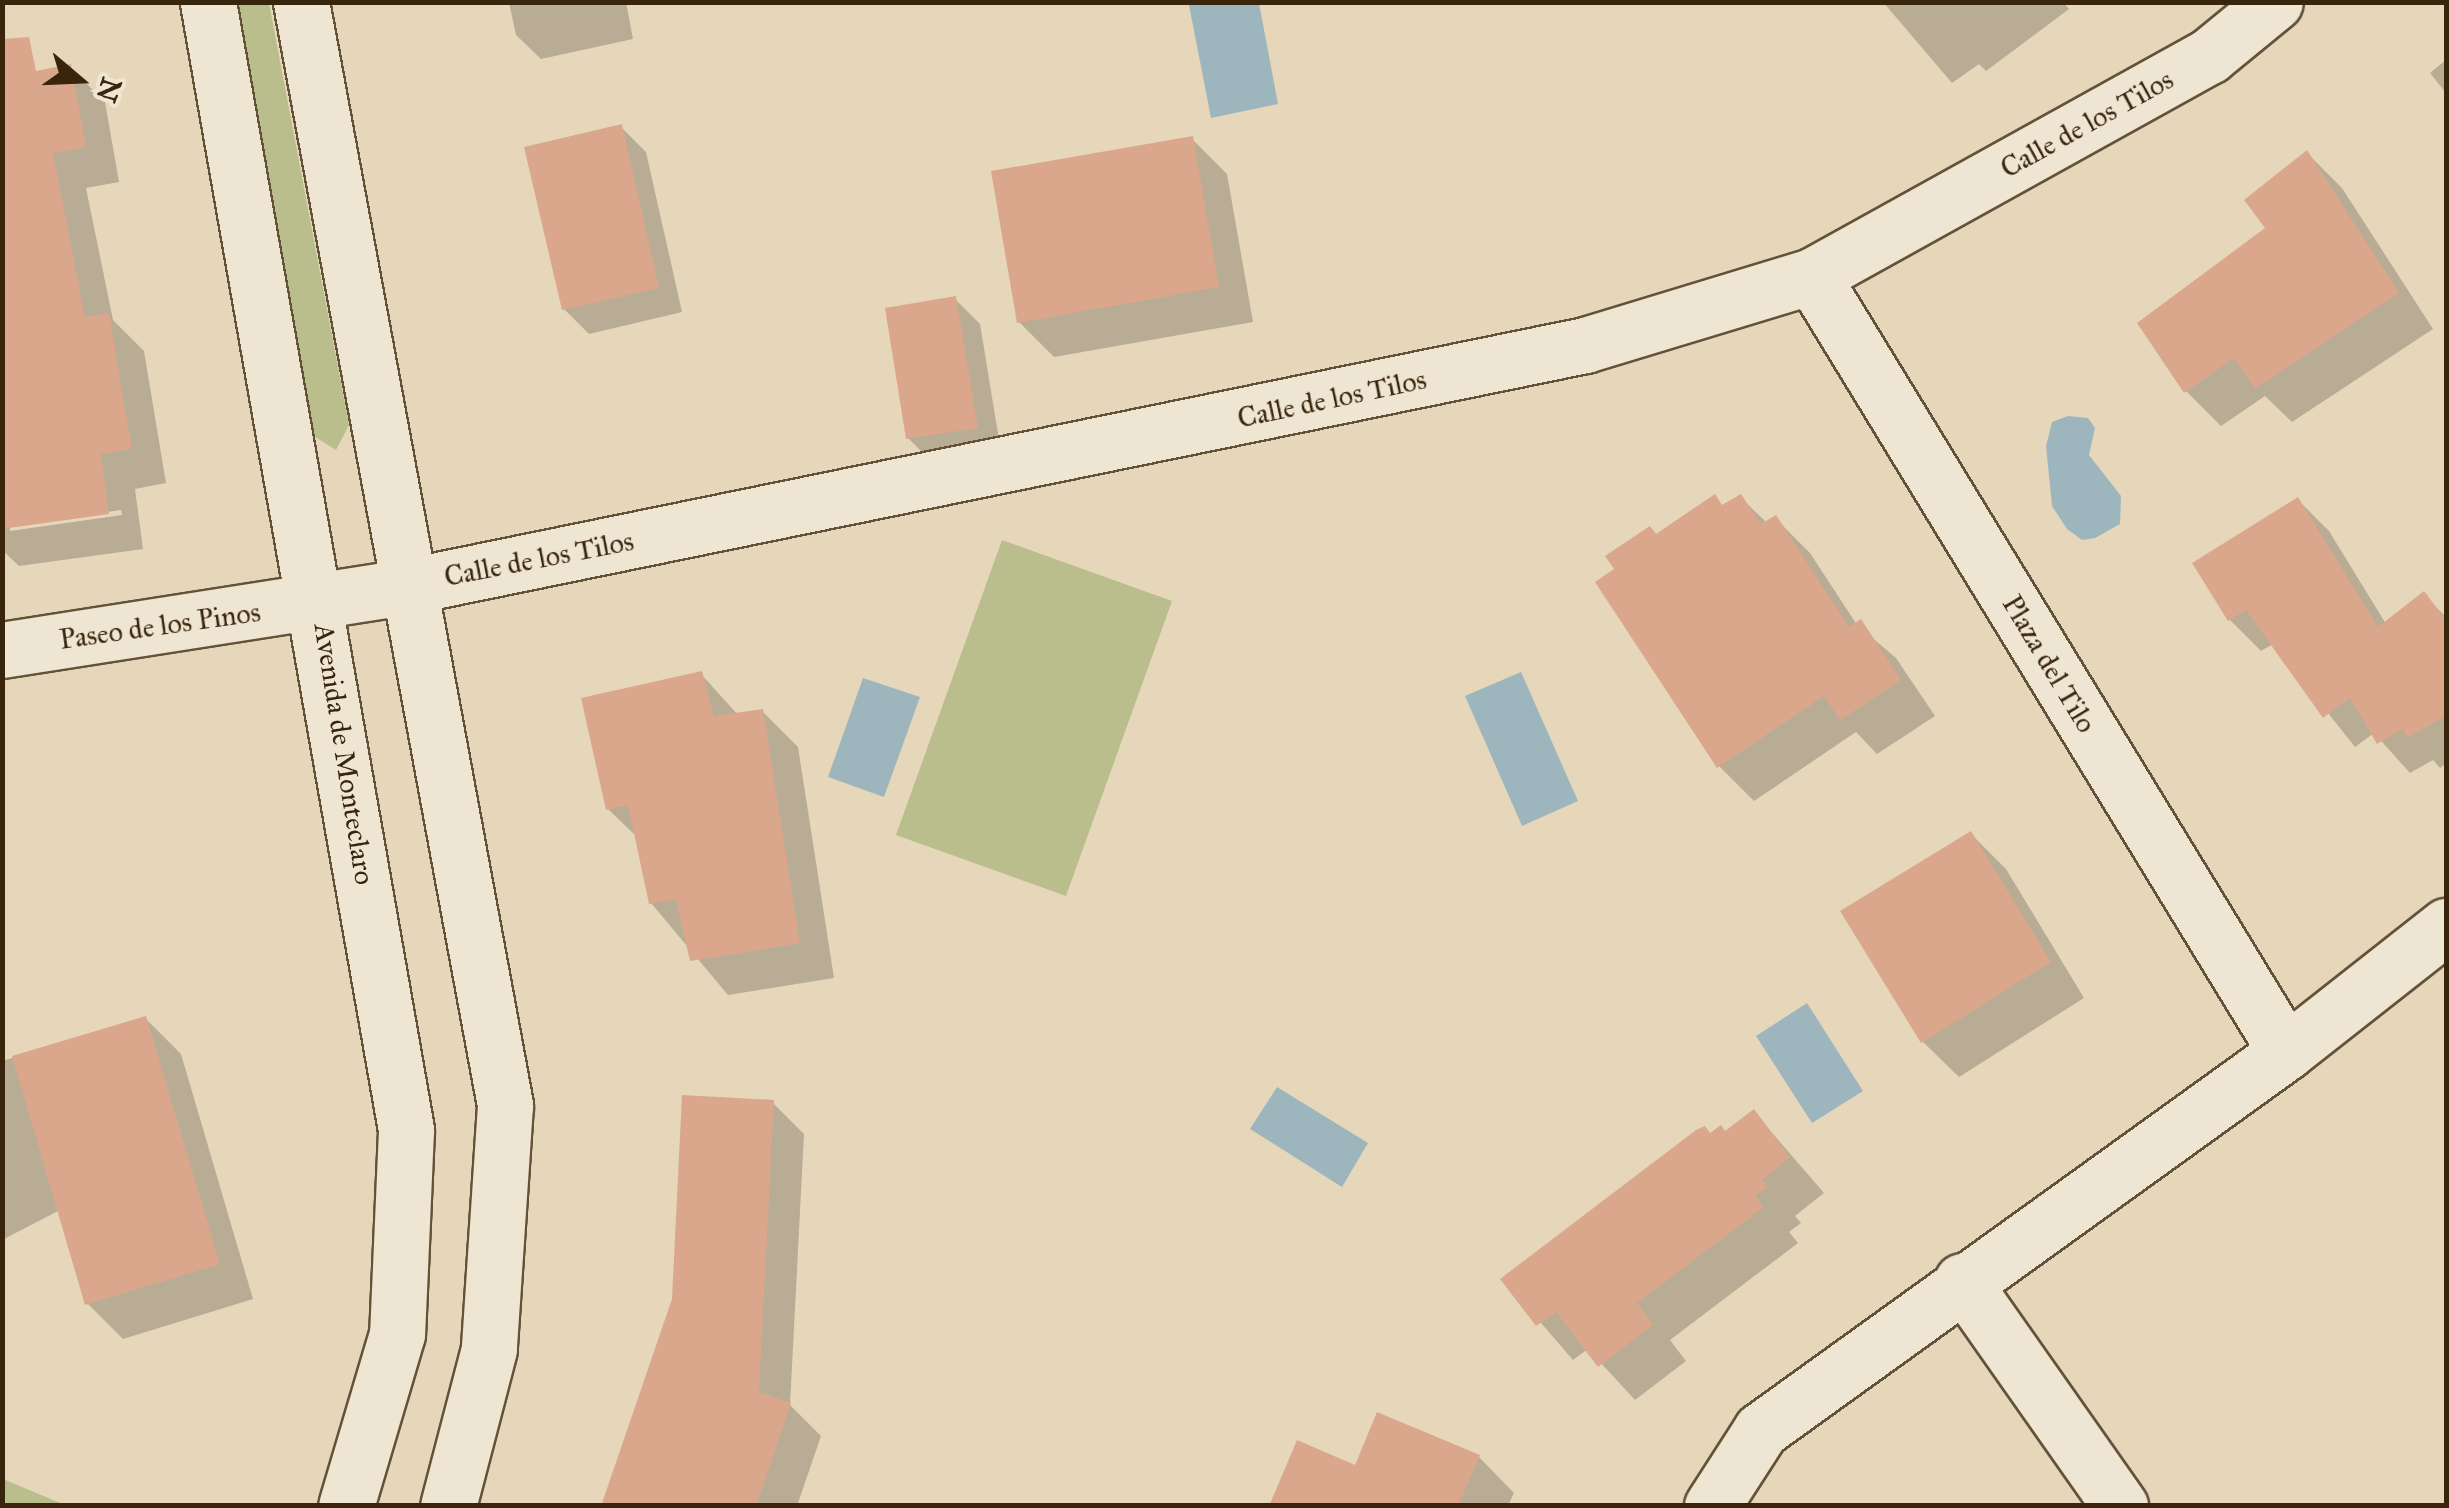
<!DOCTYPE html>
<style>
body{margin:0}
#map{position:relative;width:2449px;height:1508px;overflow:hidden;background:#e6d7bb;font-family:"IM FELL Great Primer",serif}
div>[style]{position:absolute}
.green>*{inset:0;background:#babd8c}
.water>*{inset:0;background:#9db6bd}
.shadow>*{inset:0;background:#0003}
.building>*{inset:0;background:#daa78c}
.roads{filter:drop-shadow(2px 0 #645238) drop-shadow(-2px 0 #645238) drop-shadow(0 2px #645238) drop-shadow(0 -2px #645238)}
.street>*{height:55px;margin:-27.5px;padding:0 27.5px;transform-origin:27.5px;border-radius:27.5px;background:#efe5d3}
span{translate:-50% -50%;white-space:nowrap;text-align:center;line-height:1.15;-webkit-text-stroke:8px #efe5d3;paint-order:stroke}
.street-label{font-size:28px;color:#39250c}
.frame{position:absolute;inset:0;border:5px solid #39250c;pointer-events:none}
.north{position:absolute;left:30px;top:30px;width:100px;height:100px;-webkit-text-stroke:8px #efe5d3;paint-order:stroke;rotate:109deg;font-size:28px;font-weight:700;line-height:40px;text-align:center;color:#39250c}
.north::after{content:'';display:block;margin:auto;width:35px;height:45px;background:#39250c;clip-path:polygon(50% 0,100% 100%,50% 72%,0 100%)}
</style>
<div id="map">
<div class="green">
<div style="clip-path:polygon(231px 3px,269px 3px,349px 425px,336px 450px,312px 435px)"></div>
<div style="clip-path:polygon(1002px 540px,1172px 601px,1066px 896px,896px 835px)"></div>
<div style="clip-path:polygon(3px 1479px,65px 1505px,3px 1505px)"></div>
</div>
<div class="water">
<div style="clip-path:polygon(1259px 3px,1278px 104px,1211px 118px,1189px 5px)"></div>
<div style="clip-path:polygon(2068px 416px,2088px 418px,2095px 428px,2089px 455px,2121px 496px,2120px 524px,2095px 538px,2082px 540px,2067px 529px,2052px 506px,2046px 446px,2052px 422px)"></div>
<div style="clip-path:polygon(1521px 672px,1578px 801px,1522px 826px,1465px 696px)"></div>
<div style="clip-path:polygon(863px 678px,920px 697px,884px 797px,828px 777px)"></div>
<div style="clip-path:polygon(1807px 1003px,1863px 1091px,1812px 1123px,1756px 1036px)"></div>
<div style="clip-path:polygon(1277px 1087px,1368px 1143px,1342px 1187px,1250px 1129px)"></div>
</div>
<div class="shadow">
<div style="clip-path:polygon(509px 2px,626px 2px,633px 39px,541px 59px,516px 35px)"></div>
<div style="clip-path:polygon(1883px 2px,2063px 2px,2069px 9px,1986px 71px,1979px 64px,1952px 83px)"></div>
<div style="clip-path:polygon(2446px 60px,2446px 93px,2430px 73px)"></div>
<div style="clip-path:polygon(evenodd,70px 67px,105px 102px,119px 182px,86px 188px,113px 320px,144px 351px,166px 483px,135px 489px,143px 549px,19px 566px,2px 550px,2px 79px,70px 67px,121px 510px,122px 515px,10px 531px,10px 526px,121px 510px)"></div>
<div style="clip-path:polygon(621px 127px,646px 152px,682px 312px,589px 334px,564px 309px)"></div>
<div style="clip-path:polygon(1192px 139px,1227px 174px,1253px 322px,1054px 357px,1019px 322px)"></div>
<div style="clip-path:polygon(2307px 153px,2342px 188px,2433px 329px,2292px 422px,2265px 396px,2221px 426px,2186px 391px)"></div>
<div style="clip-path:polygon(955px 299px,980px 324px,1001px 452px,933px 463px,908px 438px)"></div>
<div style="clip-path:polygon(1714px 497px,1724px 507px,1740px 497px,1767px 523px,1775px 518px,1810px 553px,1857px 625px,1896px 658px,1935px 716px,1877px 754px,1856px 732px,1754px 801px,1719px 766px,1657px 536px)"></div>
<div style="clip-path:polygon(2298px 500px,2329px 531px,2386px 624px,2424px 595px,2446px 617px,2446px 764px,2440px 768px,2433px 760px,2410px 773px,2374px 733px,2355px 747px,2273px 644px,2261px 651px,2230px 620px,2196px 564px)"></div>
<div style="clip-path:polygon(701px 674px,738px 715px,762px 711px,798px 747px,834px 978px,728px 995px,651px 903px,638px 838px,608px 809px)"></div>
<div style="clip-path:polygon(1971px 834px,2006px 869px,2084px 998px,1959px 1077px,1923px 1042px,1844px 912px)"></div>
<div style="clip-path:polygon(146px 1019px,181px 1054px,253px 1299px,123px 1339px,88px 1304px,60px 1210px,2px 1240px,2px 1061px)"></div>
<div style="clip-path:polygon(773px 1103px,804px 1134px,790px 1405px,821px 1436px,797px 1506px,603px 1506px)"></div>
<div style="clip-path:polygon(1754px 1112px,1824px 1193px,1795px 1216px,1801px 1223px,1789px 1232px,1798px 1243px,1670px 1340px,1686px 1361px,1635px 1400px,1588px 1349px,1573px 1360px,1504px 1280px)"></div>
<div style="clip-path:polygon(1379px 1416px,1479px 1457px,1514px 1493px,1508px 1506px,1272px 1506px,1357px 1469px)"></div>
</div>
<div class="building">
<div style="clip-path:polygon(29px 37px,36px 71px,71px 64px,86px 147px,53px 153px,85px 317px,109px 313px,132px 449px,101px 454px,109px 514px,2px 529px,2px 39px)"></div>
<div style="clip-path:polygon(622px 124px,659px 288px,562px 310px,524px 147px)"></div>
<div style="clip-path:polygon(1193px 136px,1219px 287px,1017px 323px,991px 171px)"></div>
<div style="clip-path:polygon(2307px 150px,2399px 293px,2255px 389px,2234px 358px,2184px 393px,2137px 323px,2265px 228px,2244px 200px)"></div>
<div style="clip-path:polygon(956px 296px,978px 428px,906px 439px,885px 308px)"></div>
<div style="clip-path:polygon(1715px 494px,1722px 505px,1741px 494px,1761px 524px,1776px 515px,1849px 627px,1861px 619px,1901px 680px,1840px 720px,1824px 696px,1717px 768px,1595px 582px,1614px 569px,1605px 556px,1650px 526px,1656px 534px)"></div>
<div style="clip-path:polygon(2298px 497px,2378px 627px,2424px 591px,2446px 620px,2446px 716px,2407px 738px,2403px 729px,2377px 744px,2350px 698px,2323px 718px,2246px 610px,2228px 621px,2192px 563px)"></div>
<div style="clip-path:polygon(702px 671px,714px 716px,763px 709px,800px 943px,690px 961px,676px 899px,649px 904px,628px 805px,606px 810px,581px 698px)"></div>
<div style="clip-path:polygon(1971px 831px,2051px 962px,1921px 1043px,1840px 911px)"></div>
<div style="clip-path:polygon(146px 1016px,220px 1264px,85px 1305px,12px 1056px)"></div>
<div style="clip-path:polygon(682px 1095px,774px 1100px,759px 1392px,791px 1403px,756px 1506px,601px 1506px,672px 1299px)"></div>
<div style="clip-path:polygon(1754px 1109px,1790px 1157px,1762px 1180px,1768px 1187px,1756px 1196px,1764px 1207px,1637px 1303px,1653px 1325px,1598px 1367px,1556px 1312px,1536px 1326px,1500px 1279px,1696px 1130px,1705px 1126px,1710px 1133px,1721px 1125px,1725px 1131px)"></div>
<div style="clip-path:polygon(1377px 1412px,1480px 1455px,1458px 1506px,1269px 1506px,1297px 1440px,1355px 1465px)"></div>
</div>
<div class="roads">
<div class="street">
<div style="left:208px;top:2px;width:1145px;rotate:80.04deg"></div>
<div style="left:406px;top:1130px;width:204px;rotate:92.5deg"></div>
<div style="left:397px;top:1334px;width:179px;rotate:106.5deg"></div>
<div style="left:301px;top:2px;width:1122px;rotate:79.52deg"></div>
<div style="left:505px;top:1105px;width:245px;rotate:93.8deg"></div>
<div style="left:489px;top:1349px;width:162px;rotate:104.6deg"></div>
<div style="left:1812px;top:276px;width:909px;rotate:58.58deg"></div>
<div style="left:2px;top:650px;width:412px;rotate:-8.9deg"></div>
<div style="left:409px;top:586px;width:1200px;rotate:-11.58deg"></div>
<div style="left:1585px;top:345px;width:237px;rotate:-16.9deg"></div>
<div style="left:1812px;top:276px;width:454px;rotate:-29deg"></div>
<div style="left:2209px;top:56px;width:85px;rotate:-39.3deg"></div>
<div style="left:1962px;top:1281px;width:275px;rotate:54.9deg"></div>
<div style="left:1712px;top:1506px;width:90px;rotate:-57.2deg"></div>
<div style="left:1761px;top:1430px;width:647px;rotate:-35.75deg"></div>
<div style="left:2286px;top:1052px;width:204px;rotate:-38.2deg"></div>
</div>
</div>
<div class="street-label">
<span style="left:2087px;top:124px;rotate:-29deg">Calle de los Tilos</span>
<span style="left:1332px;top:399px;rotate:-12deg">Calle de los Tilos</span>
<span style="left:539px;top:559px;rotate:-11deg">Calle de los Tilos</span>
<span style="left:160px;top:626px;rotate:-8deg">Paseo de los Pinos</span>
<span style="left:2049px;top:664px;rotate:59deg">Plaza del Tilo</span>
<span style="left:344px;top:754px;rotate:81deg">Avenida de Monteclaro</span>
</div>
<div class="frame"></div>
<div class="north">N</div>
</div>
